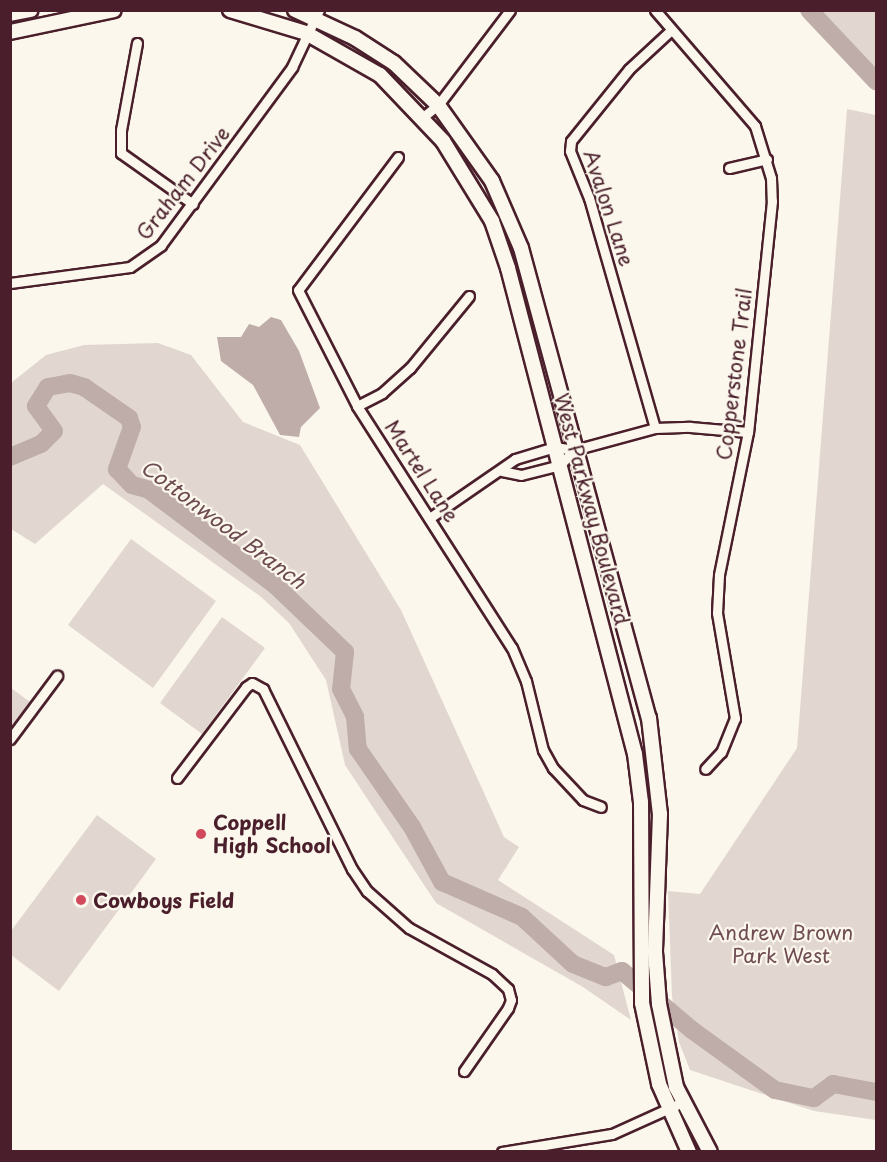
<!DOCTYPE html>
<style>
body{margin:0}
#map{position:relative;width:887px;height:1162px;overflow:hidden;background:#fbf7ec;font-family:"Playpen Sans",sans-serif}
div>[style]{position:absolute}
.green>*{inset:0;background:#e2d7d0}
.water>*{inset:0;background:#bfadaa}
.river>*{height:18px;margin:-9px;padding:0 9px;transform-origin:9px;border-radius:9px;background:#bfadaa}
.roads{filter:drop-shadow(2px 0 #4a1f2b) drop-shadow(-2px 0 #4a1f2b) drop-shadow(0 2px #4a1f2b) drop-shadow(0 -2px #4a1f2b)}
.street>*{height:9px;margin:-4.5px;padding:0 4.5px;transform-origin:4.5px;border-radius:4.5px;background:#fbf7ec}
.secondary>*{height:14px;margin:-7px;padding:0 7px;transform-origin:7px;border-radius:7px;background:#fbf7ec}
.dots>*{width:16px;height:16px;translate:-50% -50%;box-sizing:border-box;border:3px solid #fbf7ec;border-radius:50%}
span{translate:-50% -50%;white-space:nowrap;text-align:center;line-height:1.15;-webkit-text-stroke:4.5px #fbf7ec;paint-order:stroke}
.street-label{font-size:20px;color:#4a1f2b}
.poi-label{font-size:20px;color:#4a1f2b;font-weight:700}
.left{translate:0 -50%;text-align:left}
.park-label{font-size:20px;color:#704d54}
.water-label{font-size:21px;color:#6d4a51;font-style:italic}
.frame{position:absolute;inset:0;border:12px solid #4a1f2b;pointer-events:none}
</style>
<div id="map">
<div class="green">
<div style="clip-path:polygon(809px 11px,876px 11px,876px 81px,863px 70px)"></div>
<div style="clip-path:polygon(847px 109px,876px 115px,876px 1120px,814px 1111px,690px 1070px,679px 1042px,672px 996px,668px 891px,700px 894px,797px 748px)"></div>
<div style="clip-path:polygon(158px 343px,191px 355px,243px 422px,300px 445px,401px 610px,504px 837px,519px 847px,498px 880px,614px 955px,631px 1020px,583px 987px,436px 903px,345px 765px,326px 680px,289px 623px,260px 596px,103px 484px,35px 544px,11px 529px,11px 383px,46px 355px,84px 345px)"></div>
<div style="clip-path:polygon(131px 539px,216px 601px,153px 688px,68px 625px)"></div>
<div style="clip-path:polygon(222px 617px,265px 648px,202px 734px,160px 703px)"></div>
<div style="clip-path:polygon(11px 688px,30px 702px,11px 729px)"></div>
<div style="clip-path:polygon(97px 815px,156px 859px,59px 991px,11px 955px,11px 931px)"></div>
</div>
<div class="water">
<div style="clip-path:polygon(271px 317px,281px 320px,299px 351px,320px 408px,301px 427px,299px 437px,280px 435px,253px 385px,221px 361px,217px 337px,241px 337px,249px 324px,259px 327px)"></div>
</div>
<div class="river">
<div style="left:809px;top:10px;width:98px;rotate:46.7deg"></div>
<div style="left:10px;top:457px;width:34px;rotate:-23deg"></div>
<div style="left:41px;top:444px;width:18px;rotate:-45deg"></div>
<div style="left:54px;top:431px;width:31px;rotate:-126deg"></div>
<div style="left:36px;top:406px;width:22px;rotate:-58deg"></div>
<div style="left:48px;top:387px;width:22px;rotate:-10deg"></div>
<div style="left:70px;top:383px;width:15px;rotate:16deg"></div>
<div style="left:84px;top:387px;width:55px;rotate:34.6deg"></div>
<div style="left:129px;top:418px;width:9px;rotate:72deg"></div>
<div style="left:132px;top:427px;width:45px;rotate:109.7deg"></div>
<div style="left:117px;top:469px;width:22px;rotate:47deg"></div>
<div style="left:132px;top:485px;width:18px;rotate:16deg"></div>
<div style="left:149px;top:490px;width:158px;rotate:37deg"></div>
<div style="left:275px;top:585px;width:97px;rotate:43.7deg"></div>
<div style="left:345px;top:652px;width:37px;rotate:96deg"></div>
<div style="left:341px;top:689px;width:31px;rotate:63deg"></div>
<div style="left:355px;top:717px;width:32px;rotate:85deg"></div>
<div style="left:358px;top:749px;width:95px;rotate:55.3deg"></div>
<div style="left:412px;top:827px;width:63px;rotate:61.4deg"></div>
<div style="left:442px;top:882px;width:87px;rotate:23.6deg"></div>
<div style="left:522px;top:917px;width:69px;rotate:42.7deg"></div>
<div style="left:573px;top:964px;width:35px;rotate:22deg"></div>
<div style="left:606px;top:977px;width:17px;rotate:-21deg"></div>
<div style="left:622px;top:971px;width:92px;rotate:40.1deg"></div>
<div style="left:692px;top:1030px;width:102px;rotate:35.9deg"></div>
<div style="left:775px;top:1090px;width:40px;rotate:12deg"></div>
<div style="left:814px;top:1098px;width:24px;rotate:-36deg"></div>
<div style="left:833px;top:1084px;width:44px;rotate:10.5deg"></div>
</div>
<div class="roads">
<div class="street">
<div style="left:655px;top:10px;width:153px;rotate:49.2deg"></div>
<div style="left:755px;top:126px;width:54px;rotate:72.9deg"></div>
<div style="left:771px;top:178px;width:23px;rotate:88deg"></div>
<div style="left:772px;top:201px;width:232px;rotate:95.9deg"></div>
<div style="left:748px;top:432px;width:146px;rotate:101.5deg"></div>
<div style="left:719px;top:575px;width:38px;rotate:93deg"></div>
<div style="left:717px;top:613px;width:107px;rotate:80.3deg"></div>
<div style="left:735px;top:718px;width:37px;rotate:112deg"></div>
<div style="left:721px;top:752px;width:23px;rotate:133deg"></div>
<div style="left:137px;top:43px;width:88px;rotate:100.4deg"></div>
<div style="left:121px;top:130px;width:23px;rotate:90deg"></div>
<div style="left:121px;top:153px;width:88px;rotate:35.3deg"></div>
<div style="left:423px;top:117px;width:19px;rotate:-39deg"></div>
<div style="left:438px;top:105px;width:119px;rotate:-52.8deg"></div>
<div style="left:398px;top:157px;width:166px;rotate:126.9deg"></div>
<div style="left:298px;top:290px;width:130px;rotate:63deg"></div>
<div style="left:357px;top:406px;width:287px;rotate:57.4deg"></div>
<div style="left:512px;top:648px;width:36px;rotate:67deg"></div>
<div style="left:526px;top:681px;width:71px;rotate:76.2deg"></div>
<div style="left:543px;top:750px;width:21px;rotate:61deg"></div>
<div style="left:553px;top:768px;width:44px;rotate:46.8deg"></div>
<div style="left:583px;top:800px;width:19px;rotate:21deg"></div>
<div style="left:729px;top:168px;width:39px;rotate:-13deg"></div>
<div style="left:10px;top:283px;width:121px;rotate:-7.6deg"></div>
<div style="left:130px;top:267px;width:38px;rotate:-35deg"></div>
<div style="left:161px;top:245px;width:221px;rotate:-53.6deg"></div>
<div style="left:292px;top:67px;width:63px;rotate:-64.7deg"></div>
<div style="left:357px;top:406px;width:28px;rotate:-27deg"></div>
<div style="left:382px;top:393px;width:38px;rotate:-42deg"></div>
<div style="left:410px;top:368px;width:93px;rotate:-50.7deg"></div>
<div style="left:655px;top:428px;width:239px;rotate:-106deg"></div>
<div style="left:589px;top:198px;width:51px;rotate:-112deg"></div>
<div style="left:570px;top:151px;width:10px;rotate:-84deg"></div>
<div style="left:571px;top:141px;width:92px;rotate:-51.1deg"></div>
<div style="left:629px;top:69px;width:56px;rotate:-42.8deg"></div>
<div style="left:502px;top:471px;width:19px;rotate:12deg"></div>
<div style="left:521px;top:475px;width:40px;rotate:-14.4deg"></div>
<div style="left:560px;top:465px;width:21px;rotate:-47deg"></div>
<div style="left:431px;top:517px;width:102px;rotate:-34.6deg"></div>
<div style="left:515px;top:459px;width:42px;rotate:-16.7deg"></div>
<div style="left:555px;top:447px;width:19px;rotate:9deg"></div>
<div style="left:574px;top:450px;width:84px;rotate:-15.2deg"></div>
<div style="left:655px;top:428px;width:35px;rotate:-2deg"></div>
<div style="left:690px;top:427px;width:58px;rotate:4.9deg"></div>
<div style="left:10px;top:739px;width:79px;rotate:-53.3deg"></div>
<div style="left:177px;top:778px;width:114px;rotate:-52.8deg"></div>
<div style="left:246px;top:687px;width:7px;rotate:-34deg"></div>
<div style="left:252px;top:683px;width:13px;rotate:29deg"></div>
<div style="left:263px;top:689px;width:201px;rotate:63.7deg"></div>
<div style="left:352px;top:869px;width:27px;rotate:56deg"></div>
<div style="left:367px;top:891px;width:56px;rotate:41.4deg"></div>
<div style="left:409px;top:928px;width:95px;rotate:29deg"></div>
<div style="left:492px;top:974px;width:22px;rotate:43deg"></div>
<div style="left:508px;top:989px;width:11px;rotate:75deg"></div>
<div style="left:511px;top:1000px;width:9px;rotate:111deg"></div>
<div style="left:508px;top:1008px;width:77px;rotate:124.9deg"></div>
<div style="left:502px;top:1152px;width:111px;rotate:-9.3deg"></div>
<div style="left:612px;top:1134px;width:78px;rotate:-24.3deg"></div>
</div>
<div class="secondary">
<div style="left:230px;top:10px;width:79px;rotate:16.8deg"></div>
<div style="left:306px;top:33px;width:85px;rotate:29.6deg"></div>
<div style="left:380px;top:75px;width:91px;rotate:46.3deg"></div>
<div style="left:443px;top:141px;width:94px;rotate:58.5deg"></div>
<div style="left:492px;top:221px;width:50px;rotate:71.2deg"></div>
<div style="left:508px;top:268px;width:502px;rotate:75.36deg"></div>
<div style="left:635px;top:754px;width:48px;rotate:82.9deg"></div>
<div style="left:641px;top:802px;width:201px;rotate:89.7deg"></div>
<div style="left:642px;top:1003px;width:83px;rotate:78.1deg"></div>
<div style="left:659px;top:1084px;width:74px;rotate:66.2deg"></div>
<div style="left:295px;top:10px;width:66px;rotate:25deg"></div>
<div style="left:355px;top:38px;width:46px;rotate:32.7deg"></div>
<div style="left:394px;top:63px;width:61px;rotate:43.7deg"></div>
<div style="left:438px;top:105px;width:93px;rotate:54.6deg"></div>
<div style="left:492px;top:181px;width:73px;rotate:66.6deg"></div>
<div style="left:521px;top:248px;width:487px;rotate:74.8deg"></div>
<div style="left:649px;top:718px;width:97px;rotate:83.5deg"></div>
<div style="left:660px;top:814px;width:138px;rotate:92.1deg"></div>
<div style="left:655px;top:952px;width:52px;rotate:85.6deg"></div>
<div style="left:659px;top:1004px;width:85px;rotate:78.4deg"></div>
<div style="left:676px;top:1087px;width:73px;rotate:62.4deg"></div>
<div style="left:10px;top:14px;width:21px;rotate:-11deg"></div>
<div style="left:10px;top:32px;width:106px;rotate:-11.9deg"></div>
</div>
</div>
<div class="dots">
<div style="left:201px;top:834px;background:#d1495b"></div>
<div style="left:81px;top:900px;background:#d1495b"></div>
</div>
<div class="street-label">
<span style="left:183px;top:183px;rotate:-52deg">Graham Drive</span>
<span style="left:609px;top:208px;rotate:72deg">Avalon Lane</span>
<span style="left:734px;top:374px;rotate:-83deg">Copperstone Trail</span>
<span style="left:422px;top:471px;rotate:57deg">Martel Lane</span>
<span style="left:592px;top:509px;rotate:75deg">West Parkway Boulevard</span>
</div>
<div class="poi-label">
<span class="left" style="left:213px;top:834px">Coppell<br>High School</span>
<span class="left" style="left:93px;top:900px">Cowboys Field</span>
</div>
<div class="park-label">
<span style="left:781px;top:944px">Andrew Brown<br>Park West</span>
</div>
<div class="water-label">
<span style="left:224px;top:523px;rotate:37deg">Cottonwood Branch</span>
</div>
<div class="frame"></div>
</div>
